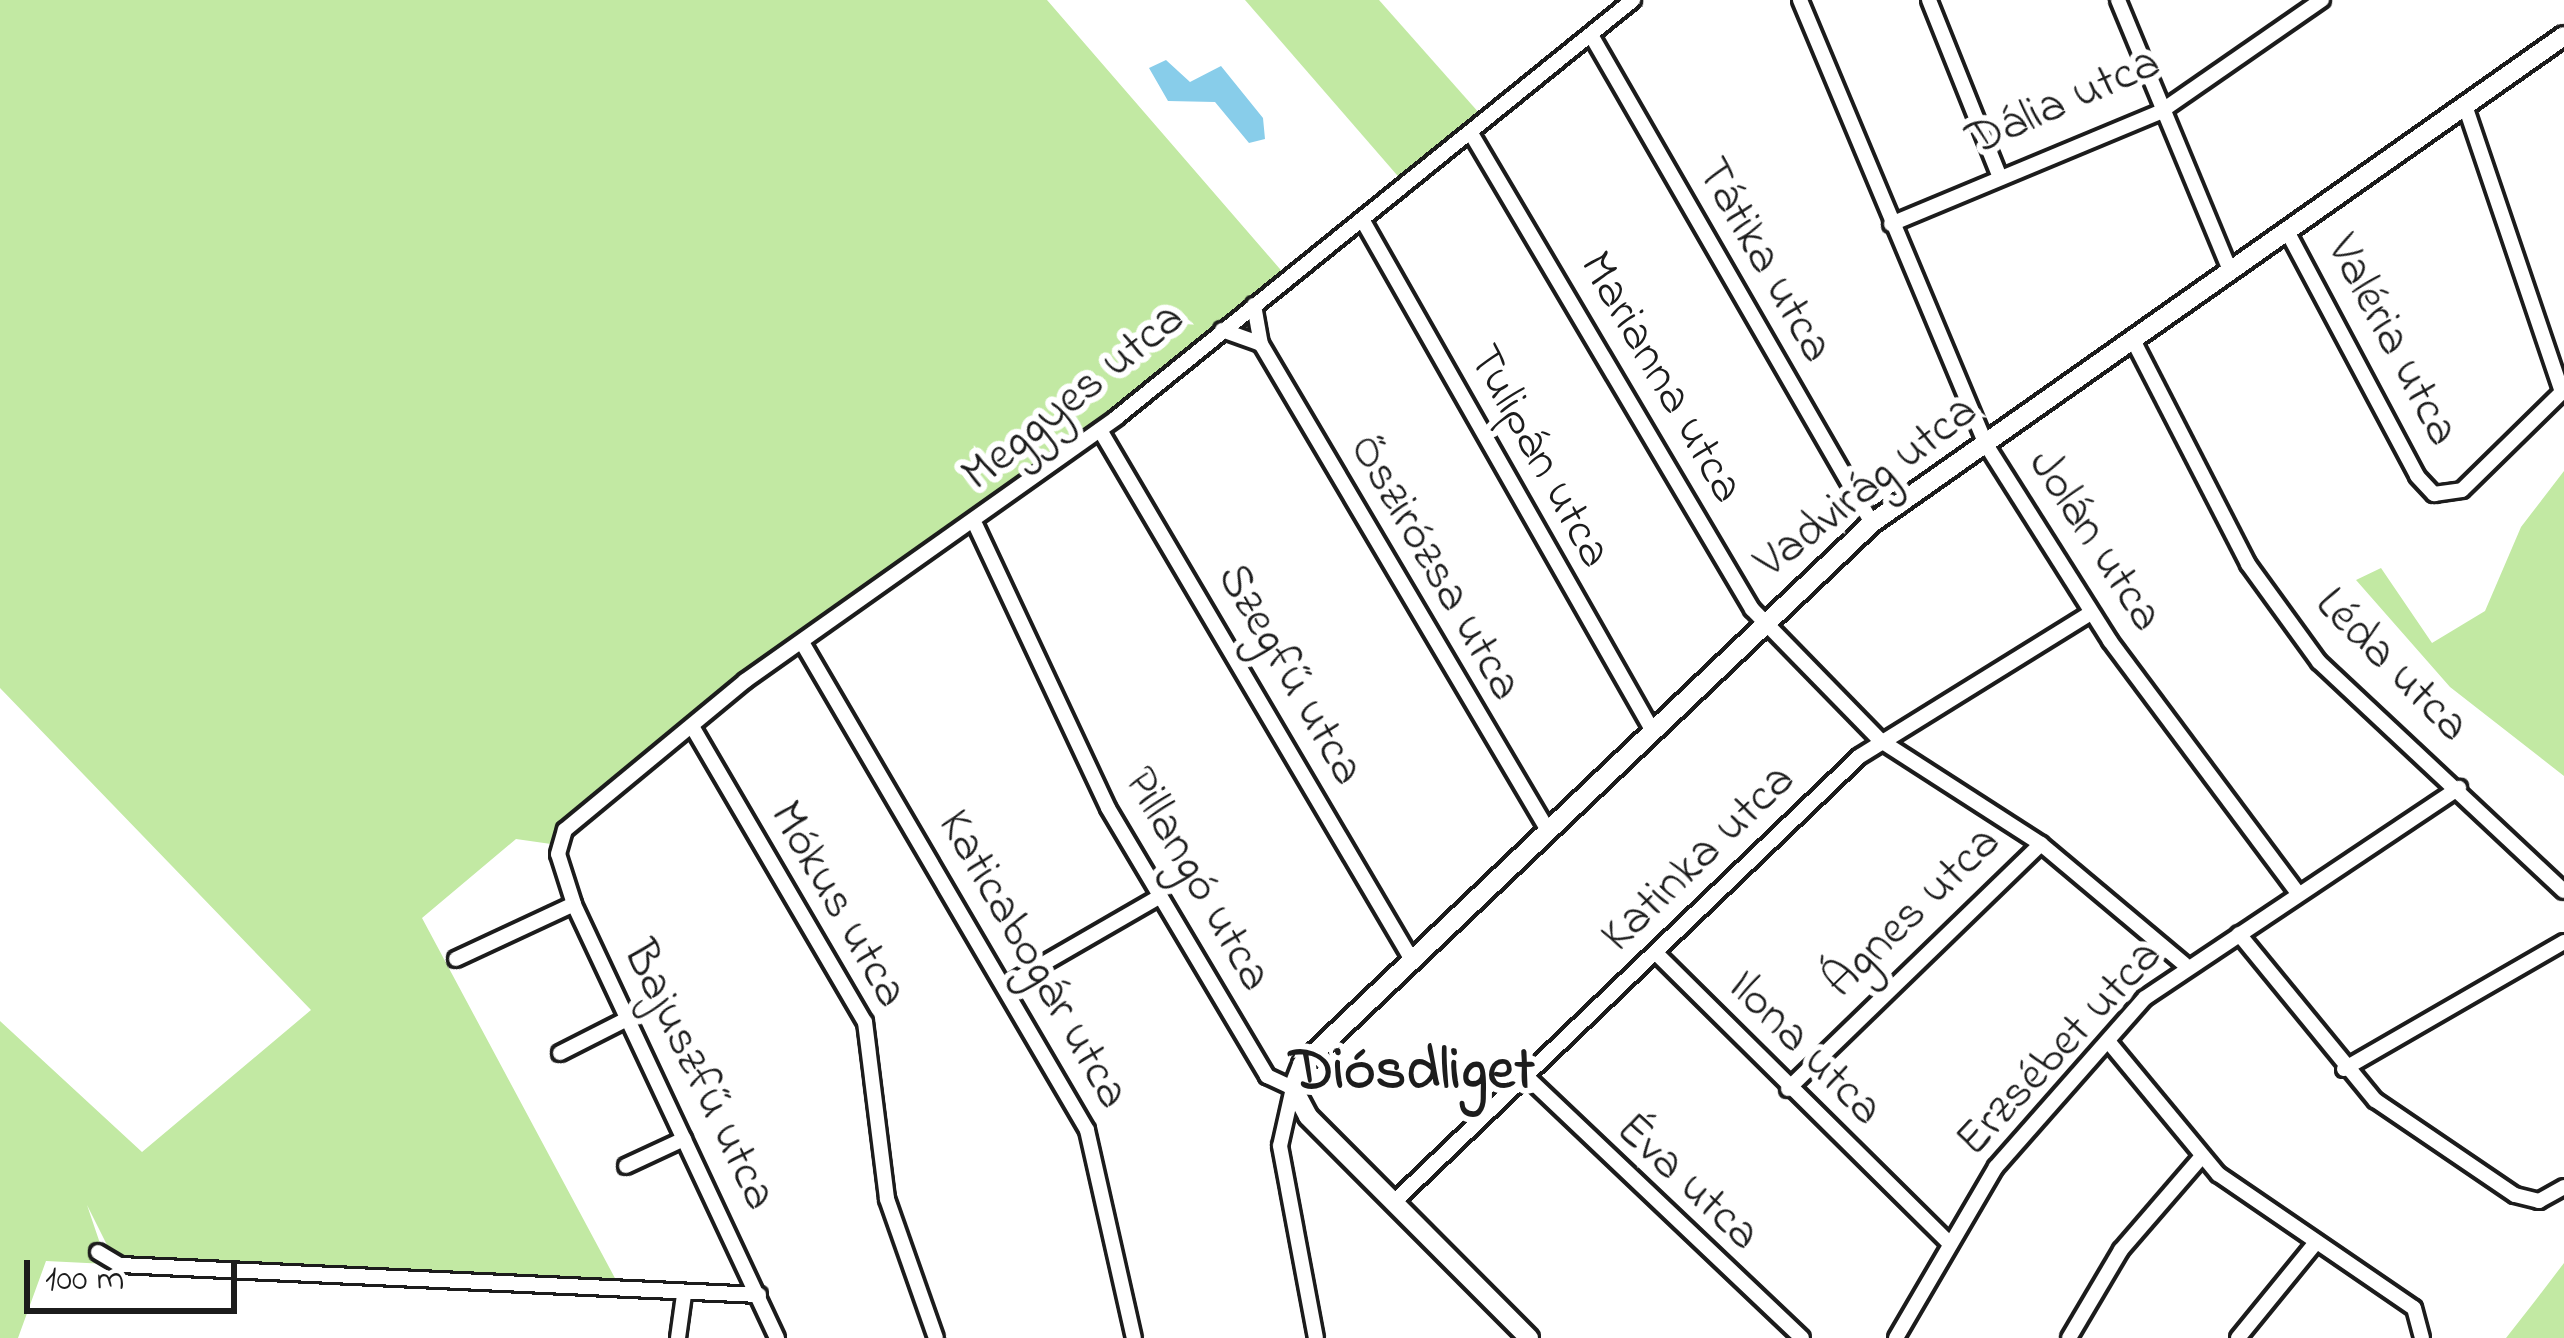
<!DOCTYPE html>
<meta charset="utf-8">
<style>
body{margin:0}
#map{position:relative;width:2564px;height:1338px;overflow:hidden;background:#fff;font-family:"Indie Flower",sans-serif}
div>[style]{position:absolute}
.green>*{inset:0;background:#c2e9a3}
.water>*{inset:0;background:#88cdea}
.roads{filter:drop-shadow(3px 0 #1c1c1c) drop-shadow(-3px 0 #1c1c1c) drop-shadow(0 3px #1c1c1c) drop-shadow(0 -3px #1c1c1c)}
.minor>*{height:14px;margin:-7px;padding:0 7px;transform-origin:7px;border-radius:7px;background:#fff}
.tertiary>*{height:18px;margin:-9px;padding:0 9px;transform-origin:9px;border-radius:9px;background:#fff}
span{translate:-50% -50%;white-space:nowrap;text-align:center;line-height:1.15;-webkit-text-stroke:12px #fff;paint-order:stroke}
.street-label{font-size:48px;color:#1c1c1c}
.district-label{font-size:60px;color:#1c1c1c;font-weight:700}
.scale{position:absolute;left:24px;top:1260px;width:213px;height:54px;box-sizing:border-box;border:6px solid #1c1c1c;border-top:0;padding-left:15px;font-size:36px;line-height:42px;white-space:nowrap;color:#1c1c1c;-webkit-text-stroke:9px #fff;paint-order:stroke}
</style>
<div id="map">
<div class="green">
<div style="clip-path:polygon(0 0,1047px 0,1286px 276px,1100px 430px,636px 770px,558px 845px,516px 839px,422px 918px,624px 1295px,376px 1286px,112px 1255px,87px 1205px,107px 1264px,46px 1261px,18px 1338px,0 1338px,0 1021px,142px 1152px,311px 1010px,0 688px)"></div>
<div style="clip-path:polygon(1245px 0,1379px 0,1480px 114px,1403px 182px)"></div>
<div style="clip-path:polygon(2564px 471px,2564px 776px,2450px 687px,2356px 580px,2381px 568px,2432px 643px,2485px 611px,2521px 527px)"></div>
<div style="clip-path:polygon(2564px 1263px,2564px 1338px,2506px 1338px,2535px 1301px)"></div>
</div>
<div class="water">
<div style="clip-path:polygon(1166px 60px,1190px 82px,1221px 66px,1263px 118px,1265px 139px,1249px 143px,1215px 102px,1168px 101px,1149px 68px)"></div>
</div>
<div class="roads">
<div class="minor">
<div style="left:1800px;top:0;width:480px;rotate:67.3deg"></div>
<div style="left:1985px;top:443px;width:234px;rotate:57.7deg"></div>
<div style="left:2110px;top:641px;width:313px;rotate:53.3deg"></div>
<div style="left:1929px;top:0;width:188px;rotate:68.2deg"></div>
<div style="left:2118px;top:0;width:293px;rotate:67.5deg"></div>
<div style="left:1591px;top:35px;width:563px;rotate:60.07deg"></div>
<div style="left:1472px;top:135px;width:551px;rotate:59.43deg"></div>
<div style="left:1752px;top:609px;width:185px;rotate:45.7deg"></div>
<div style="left:1881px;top:741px;width:190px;rotate:32.8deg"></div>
<div style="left:2041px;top:844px;width:187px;rotate:40deg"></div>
<div style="left:1363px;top:221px;width:583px;rotate:60.4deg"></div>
<div style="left:1891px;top:224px;width:291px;rotate:-22.6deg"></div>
<div style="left:2160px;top:112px;width:197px;rotate:-34.7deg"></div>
<div style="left:2287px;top:231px;width:277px;rotate:62deg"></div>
<div style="left:2417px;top:476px;width:25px;rotate:47deg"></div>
<div style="left:2434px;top:494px;width:28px;rotate:-8deg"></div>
<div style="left:2462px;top:490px;width:140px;rotate:-44.4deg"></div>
<div style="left:2562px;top:392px;width:302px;rotate:-108.7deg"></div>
<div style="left:1254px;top:305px;width:40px;rotate:80deg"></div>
<div style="left:1261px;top:344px;width:561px;rotate:59.46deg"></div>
<div style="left:1222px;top:330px;width:41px;rotate:19.7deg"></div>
<div style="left:2133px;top:340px;width:252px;rotate:62.8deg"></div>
<div style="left:2248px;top:564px;width:121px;rotate:54.1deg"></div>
<div style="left:2319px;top:662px;width:335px;rotate:43.1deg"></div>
<div style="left:1100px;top:430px;width:615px;rotate:59.52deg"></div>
<div style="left:976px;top:526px;width:311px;rotate:64.9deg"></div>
<div style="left:1108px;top:808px;width:312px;rotate:59.3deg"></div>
<div style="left:1267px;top:1076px;width:29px;rotate:25deg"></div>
<div style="left:1293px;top:1088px;width:59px;rotate:102.6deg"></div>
<div style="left:1280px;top:1146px;width:195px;rotate:79.4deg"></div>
<div style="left:803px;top:644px;width:563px;rotate:59.7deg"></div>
<div style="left:1087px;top:1130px;width:213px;rotate:77.3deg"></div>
<div style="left:693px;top:728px;width:341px;rotate:59.7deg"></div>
<div style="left:865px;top:1022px;width:178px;rotate:82.9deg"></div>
<div style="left:887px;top:1199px;width:147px;rotate:70.6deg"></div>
<div style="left:2239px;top:934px;width:215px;rotate:50.7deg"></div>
<div style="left:2375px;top:1100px;width:169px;rotate:34.2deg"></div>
<div style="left:2515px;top:1195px;width:25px;rotate:14deg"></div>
<div style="left:2539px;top:1201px;width:29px;rotate:-29deg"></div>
<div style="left:1658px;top:955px;width:411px;rotate:44.7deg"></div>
<div style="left:456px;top:959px;width:130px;rotate:-25deg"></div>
<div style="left:1010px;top:983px;width:172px;rotate:-30deg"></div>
<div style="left:2108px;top:1041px;width:173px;rotate:50.4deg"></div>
<div style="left:2218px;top:1174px;width:237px;rotate:34.4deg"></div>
<div style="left:2414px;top:1308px;width:31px;rotate:75deg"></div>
<div style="left:560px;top:1053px;width:71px;rotate:-26.9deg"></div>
<div style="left:2344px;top:1069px;width:254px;rotate:-30deg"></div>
<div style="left:1527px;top:1077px;width:379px;rotate:43.5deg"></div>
<div style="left:1788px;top:1089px;width:352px;rotate:-44.1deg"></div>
<div style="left:626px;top:1166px;width:64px;rotate:-25deg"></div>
<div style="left:1393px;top:1203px;width:646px;rotate:-43.75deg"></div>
<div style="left:1860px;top:756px;width:272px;rotate:-31.8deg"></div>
<div style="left:98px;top:1252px;width:26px;rotate:31deg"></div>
<div style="left:120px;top:1265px;width:640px;rotate:2.69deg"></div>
<div style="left:678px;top:1338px;width:43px;rotate:-82.1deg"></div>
<div style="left:777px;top:1338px;width:479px;rotate:-115.1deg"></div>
<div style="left:574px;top:904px;width:52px;rotate:-107.7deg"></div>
<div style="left:558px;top:854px;width:25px;rotate:-74deg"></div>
<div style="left:565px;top:830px;width:234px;rotate:-39.6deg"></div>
<div style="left:745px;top:681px;width:455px;rotate:-35.3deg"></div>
<div style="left:1116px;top:418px;width:665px;rotate:-38.96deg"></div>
<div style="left:1896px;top:1338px;width:198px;rotate:-59.7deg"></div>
<div style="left:1996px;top:1167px;width:225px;rotate:-48.6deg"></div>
<div style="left:2145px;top:998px;width:378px;rotate:-33.8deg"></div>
<div style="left:2069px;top:1338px;width:102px;rotate:-59.4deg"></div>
<div style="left:2121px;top:1250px;width:124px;rotate:-49.2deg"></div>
<div style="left:2238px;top:1338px;width:119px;rotate:-50.8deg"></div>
</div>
<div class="tertiary">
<div style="left:1529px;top:1338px;width:313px;rotate:-134.9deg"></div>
<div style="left:1308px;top:1116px;width:32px;rotate:-118deg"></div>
<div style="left:1293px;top:1088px;width:25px;rotate:-69deg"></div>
<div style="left:1302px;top:1065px;width:787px;rotate:-43.56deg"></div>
<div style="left:1872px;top:523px;width:846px;rotate:-35.14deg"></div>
</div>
</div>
<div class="street-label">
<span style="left:2064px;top:103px;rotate:-24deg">Dália utca</span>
<span style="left:1763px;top:261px;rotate:60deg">Tátika utca</span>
<span style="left:2391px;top:341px;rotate:62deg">Valéria utca</span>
<span style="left:1660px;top:378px;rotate:60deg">Marianna utca</span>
<span style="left:1074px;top:398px;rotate:-39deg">Meggyes utca</span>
<span style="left:1538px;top:457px;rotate:61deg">Tulipán utca</span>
<span style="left:1867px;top:488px;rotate:-38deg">Vadvirág utca</span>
<span style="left:2094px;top:541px;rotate:57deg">Jolán utca</span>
<span style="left:1434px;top:568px;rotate:60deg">Őszirózsa utca</span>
<span style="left:2391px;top:666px;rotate:45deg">Léda utca</span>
<span style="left:1289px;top:675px;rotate:60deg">Szegfű utca</span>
<span style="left:1699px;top:859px;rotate:-44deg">Katinka utca</span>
<span style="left:1196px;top:880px;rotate:60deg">Pillangó utca</span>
<span style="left:837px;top:905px;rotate:60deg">Mókus utca</span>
<span style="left:1913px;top:913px;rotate:-44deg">Ágnes utca</span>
<span style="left:1032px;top:960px;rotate:60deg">Katicabogár utca</span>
<span style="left:1804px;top:1049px;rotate:45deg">Ilona utca</span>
<span style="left:2060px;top:1049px;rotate:-47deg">Erzsébet utca</span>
<span style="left:698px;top:1076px;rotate:64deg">Bajuszfű utca</span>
<span style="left:1687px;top:1183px;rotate:43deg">Éva utca</span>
</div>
<div class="district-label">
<span style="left:1412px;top:1072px">Diósdliget</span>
</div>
<div class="scale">100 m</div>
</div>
